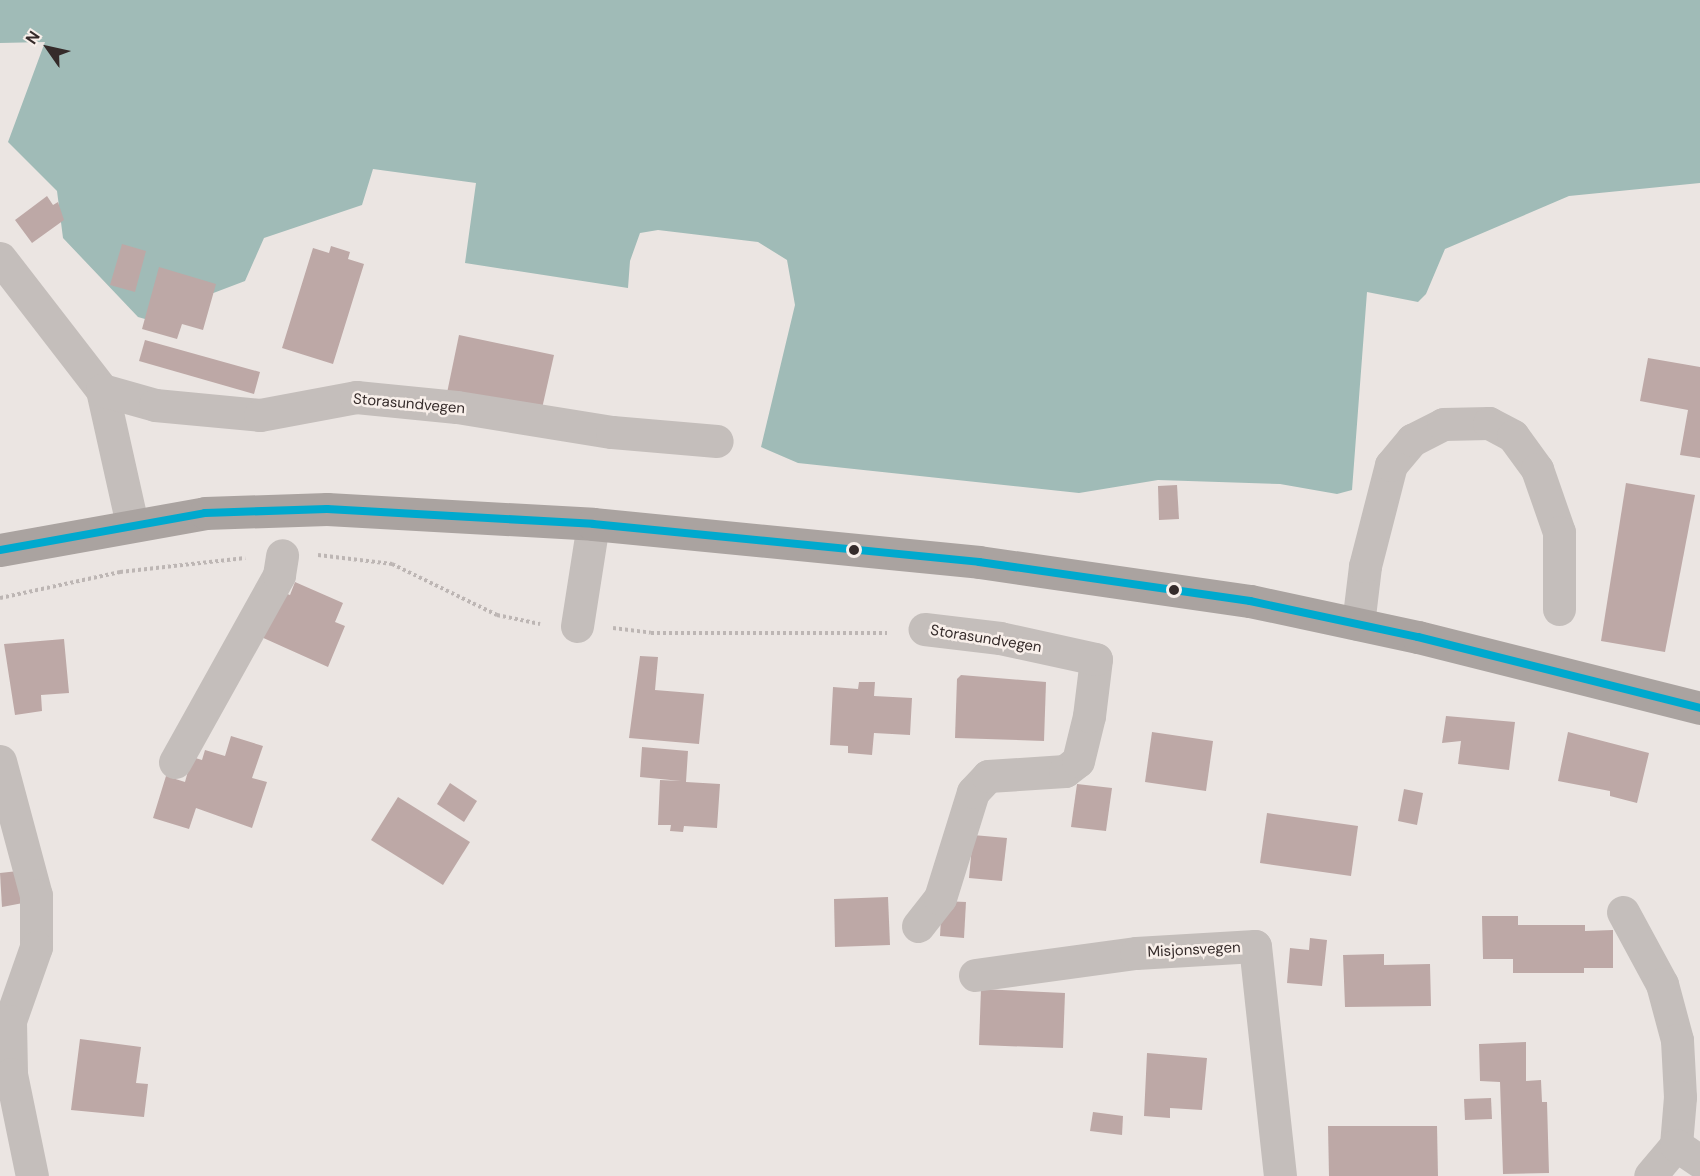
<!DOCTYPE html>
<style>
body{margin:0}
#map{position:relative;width:1700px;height:1176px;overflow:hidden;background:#ebe5e2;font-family:"DM Sans",sans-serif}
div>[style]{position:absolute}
.water>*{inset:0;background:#a0bbb7}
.building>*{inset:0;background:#bda8a6}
.path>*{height:4px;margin-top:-2px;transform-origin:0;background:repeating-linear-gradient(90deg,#bdb6b4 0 3px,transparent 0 6px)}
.minor>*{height:33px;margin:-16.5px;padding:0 16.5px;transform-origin:16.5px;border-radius:16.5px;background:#c4bebb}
.major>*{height:33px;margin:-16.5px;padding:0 16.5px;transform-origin:16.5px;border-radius:16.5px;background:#aaa3a0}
.bus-1>*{height:8px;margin:-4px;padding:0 4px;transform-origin:4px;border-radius:4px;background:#00a9ce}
.dots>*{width:16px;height:16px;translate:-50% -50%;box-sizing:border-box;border:3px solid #f8efea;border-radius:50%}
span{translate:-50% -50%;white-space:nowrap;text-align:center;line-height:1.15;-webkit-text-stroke:5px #f8efea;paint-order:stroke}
.street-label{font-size:15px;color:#352b2a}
.north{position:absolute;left:18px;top:18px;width:60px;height:60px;-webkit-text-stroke:4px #f8efea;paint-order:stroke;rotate:304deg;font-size:16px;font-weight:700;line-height:24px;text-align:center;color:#352b2a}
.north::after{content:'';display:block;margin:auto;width:21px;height:27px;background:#352b2a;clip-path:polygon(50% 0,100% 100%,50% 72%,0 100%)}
</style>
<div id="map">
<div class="water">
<div style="clip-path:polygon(0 0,1700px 0,1700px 183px,1569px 196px,1445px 249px,1426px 294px,1418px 302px,1367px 292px,1352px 490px,1337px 494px,1280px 484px,1158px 480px,1079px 493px,798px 463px,761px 447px,795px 305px,787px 260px,758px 242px,658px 230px,640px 233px,630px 261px,628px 288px,465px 263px,476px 183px,373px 169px,362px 205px,264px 238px,245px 281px,145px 319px,138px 317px,63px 238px,57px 191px,8px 142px,45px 42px,0 43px)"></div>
</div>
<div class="building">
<div style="clip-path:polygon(47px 196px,53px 205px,58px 202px,64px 220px,32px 243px,15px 220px)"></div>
<div style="clip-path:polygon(122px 244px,146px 251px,135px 292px,110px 285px)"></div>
<div style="clip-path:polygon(331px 246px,350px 252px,348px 259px,364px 264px,333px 364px,282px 348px,313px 248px,329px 253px)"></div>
<div style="clip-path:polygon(159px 267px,216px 284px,203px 330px,182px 324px,177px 339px,142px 329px)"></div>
<div style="clip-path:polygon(459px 335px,554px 355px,541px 413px,447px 393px)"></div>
<div style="clip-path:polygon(145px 340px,260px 372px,254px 394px,139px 361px)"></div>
<div style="clip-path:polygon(1648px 358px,1700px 367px,1700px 458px,1680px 455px,1688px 410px,1640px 401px)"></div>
<div style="clip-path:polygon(1626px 483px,1695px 495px,1665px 652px,1601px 641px)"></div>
<div style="clip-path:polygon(1177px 485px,1179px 519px,1159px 520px,1158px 486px)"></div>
<div style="clip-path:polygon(295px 582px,343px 603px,335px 622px,345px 626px,328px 667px,259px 636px,282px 592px,290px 595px)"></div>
<div style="clip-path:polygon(64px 639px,69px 693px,41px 695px,42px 711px,15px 715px,4px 644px)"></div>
<div style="clip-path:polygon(640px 656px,658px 657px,655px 690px,704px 694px,699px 744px,629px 738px)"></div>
<div style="clip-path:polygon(961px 675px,1046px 682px,1044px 741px,955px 738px,957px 679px)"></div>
<div style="clip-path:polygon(859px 682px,875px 682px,874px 696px,912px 698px,910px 735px,874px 733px,872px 755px,848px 753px,848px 746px,830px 745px,833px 687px,858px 689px)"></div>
<div style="clip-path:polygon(1446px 716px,1515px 722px,1509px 770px,1458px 764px,1461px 741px,1442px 743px)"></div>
<div style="clip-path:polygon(1152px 732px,1213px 741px,1206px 791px,1145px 782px)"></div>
<div style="clip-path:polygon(1568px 732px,1649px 753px,1637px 803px,1610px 796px,1610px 791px,1558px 781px)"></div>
<div style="clip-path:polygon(231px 736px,263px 746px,252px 778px,267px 782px,252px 828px,196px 808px,189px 829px,153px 818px,166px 776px,185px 782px,192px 757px,202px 760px,205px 750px,225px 756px)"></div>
<div style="clip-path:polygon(642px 747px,688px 751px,686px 782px,720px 784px,717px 828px,684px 826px,683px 832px,670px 831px,671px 825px,658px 825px,660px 780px,681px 781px,640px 777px)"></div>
<div style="clip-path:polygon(450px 783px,477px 801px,464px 822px,437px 804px)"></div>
<div style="clip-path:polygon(1077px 784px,1112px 788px,1106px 831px,1071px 827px)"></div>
<div style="clip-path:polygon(1404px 789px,1423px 793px,1417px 825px,1398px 821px)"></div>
<div style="clip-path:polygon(398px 797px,470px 842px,443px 885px,371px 840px)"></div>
<div style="clip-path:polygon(1267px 813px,1358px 826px,1351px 876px,1260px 863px)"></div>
<div style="clip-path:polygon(973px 835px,1007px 838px,1002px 881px,969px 878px)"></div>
<div style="clip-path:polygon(18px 871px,23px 903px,2px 907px,0 873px)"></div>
<div style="clip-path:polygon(888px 897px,890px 945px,835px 947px,834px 899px)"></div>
<div style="clip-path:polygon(942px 901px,966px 902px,964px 938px,940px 936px)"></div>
<div style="clip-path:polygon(1482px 916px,1518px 916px,1518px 925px,1585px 925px,1585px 931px,1613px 930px,1613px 968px,1584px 968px,1584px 973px,1513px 973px,1513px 959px,1483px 959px)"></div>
<div style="clip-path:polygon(1310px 938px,1327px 940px,1322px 986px,1287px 983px,1290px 948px,1309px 950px)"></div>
<div style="clip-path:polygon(1384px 954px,1384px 965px,1430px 964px,1431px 1006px,1345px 1007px,1343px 955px)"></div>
<div style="clip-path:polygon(981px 989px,1065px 993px,1063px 1048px,979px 1045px)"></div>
<div style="clip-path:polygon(80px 1039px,141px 1047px,136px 1083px,148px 1084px,144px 1117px,71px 1110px)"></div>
<div style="clip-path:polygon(1526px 1042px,1526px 1081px,1541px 1080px,1542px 1102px,1547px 1102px,1549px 1173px,1503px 1174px,1500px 1082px,1480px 1081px,1479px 1044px)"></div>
<div style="clip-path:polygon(1147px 1053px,1207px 1058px,1202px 1110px,1170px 1108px,1170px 1118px,1144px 1116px)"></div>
<div style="clip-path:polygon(1491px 1098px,1492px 1119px,1465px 1120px,1464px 1099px)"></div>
<div style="clip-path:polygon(1093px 1112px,1123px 1116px,1122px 1135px,1090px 1131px)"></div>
<div style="clip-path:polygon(1328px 1126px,1437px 1126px,1438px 1176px,1329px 1176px)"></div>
</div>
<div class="path">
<div style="left:318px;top:555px;width:75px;rotate:6.9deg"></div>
<div style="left:392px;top:564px;width:117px;rotate:25.9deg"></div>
<div style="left:497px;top:615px;width:44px;rotate:11.8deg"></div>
<div style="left:0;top:598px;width:123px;rotate:-12.2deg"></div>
<div style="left:120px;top:572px;width:126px;rotate:-6.4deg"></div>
<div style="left:613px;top:628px;width:38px;rotate:7deg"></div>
<div style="left:651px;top:633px;width:236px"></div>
</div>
<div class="minor">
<div style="left:0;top:258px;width:167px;rotate:52.3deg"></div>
<div style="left:102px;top:390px;width:137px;rotate:77.4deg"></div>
<div style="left:102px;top:390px;width:55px;rotate:15.8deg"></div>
<div style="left:155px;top:405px;width:105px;rotate:5.4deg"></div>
<div style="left:260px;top:415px;width:98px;rotate:-10.6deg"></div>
<div style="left:356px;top:397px;width:101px;rotate:5.7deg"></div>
<div style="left:457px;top:407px;width:157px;rotate:9.2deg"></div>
<div style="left:612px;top:432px;width:105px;rotate:4.9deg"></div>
<div style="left:1358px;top:624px;width:58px;rotate:-83.1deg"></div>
<div style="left:1365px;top:566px;width:104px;rotate:-75.6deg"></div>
<div style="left:1391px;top:465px;width:33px;rotate:-50deg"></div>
<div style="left:1412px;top:440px;width:35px;rotate:-27deg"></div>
<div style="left:1443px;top:424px;width:46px;rotate:-1.2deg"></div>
<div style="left:1489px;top:423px;width:27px;rotate:28deg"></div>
<div style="left:1513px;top:436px;width:41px;rotate:54deg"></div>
<div style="left:1537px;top:469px;width:67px;rotate:70.8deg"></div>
<div style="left:1559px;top:532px;width:77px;rotate:90deg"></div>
<div style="left:577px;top:626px;width:103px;rotate:-81.1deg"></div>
<div style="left:0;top:761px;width:139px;rotate:75deg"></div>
<div style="left:36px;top:895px;width:52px;rotate:90deg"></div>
<div style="left:36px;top:947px;width:78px;rotate:109.4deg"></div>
<div style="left:10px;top:1021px;width:53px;rotate:88.9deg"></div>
<div style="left:11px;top:1074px;width:104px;rotate:78.4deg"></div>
<div style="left:175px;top:762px;width:214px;rotate:-60.9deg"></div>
<div style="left:279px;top:575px;width:20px;rotate:-81deg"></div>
<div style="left:1623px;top:912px;width:82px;rotate:61.6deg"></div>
<div style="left:1662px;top:984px;width:58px;rotate:75deg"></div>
<div style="left:1677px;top:1040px;width:57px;rotate:87deg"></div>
<div style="left:1680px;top:1097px;width:48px;rotate:94.8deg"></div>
<div style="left:1676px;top:1145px;width:40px;rotate:130deg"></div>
<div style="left:918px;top:926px;width:36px;rotate:-52deg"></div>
<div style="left:940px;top:898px;width:111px;rotate:-72.7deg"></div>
<div style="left:973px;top:792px;width:22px;rotate:-47deg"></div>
<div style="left:988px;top:776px;width:77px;rotate:-3.7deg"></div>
<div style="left:1065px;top:771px;width:16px;rotate:-38deg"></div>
<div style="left:1078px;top:761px;width:46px;rotate:-76.3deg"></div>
<div style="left:1089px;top:716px;width:57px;rotate:-83deg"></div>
<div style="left:1096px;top:659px;width:98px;rotate:-167.7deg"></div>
<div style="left:1000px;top:638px;width:76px;rotate:-173.2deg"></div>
<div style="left:975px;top:975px;width:162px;rotate:-7.8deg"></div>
<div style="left:1136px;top:953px;width:119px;rotate:-3.4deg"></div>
<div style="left:1255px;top:946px;width:231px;rotate:83.8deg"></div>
<div style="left:1676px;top:1145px;width:29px;rotate:34deg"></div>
</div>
<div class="major">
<div style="left:0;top:550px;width:208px;rotate:-10.2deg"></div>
<div style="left:205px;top:513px;width:122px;rotate:-1.9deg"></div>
<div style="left:327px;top:509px;width:266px;rotate:3.2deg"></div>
<div style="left:593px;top:524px;width:388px;rotate:5.6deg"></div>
<div style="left:979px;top:562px;width:274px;rotate:8.2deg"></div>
<div style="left:1250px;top:601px;width:172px;rotate:12.1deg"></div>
<div style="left:1418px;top:637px;width:291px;rotate:14.1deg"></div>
</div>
<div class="bus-1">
<div style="left:0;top:550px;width:208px;rotate:-10.2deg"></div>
<div style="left:205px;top:513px;width:122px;rotate:-1.9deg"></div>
<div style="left:327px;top:509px;width:266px;rotate:3.2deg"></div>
<div style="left:593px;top:524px;width:388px;rotate:5.6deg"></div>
<div style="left:979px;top:562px;width:274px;rotate:8.2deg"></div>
<div style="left:1250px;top:601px;width:172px;rotate:12.1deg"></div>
<div style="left:1418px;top:637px;width:291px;rotate:14.1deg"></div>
</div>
<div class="dots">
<div style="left:854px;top:550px;background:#352b2a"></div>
<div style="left:1174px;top:590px;background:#352b2a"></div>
</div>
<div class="street-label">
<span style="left:409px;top:404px;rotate:5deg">Storasundvegen</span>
<span style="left:986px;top:639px;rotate:9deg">Storasundvegen</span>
<span style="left:1194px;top:950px;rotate:-3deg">Misjonsvegen</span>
</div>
<div class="north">N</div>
</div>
